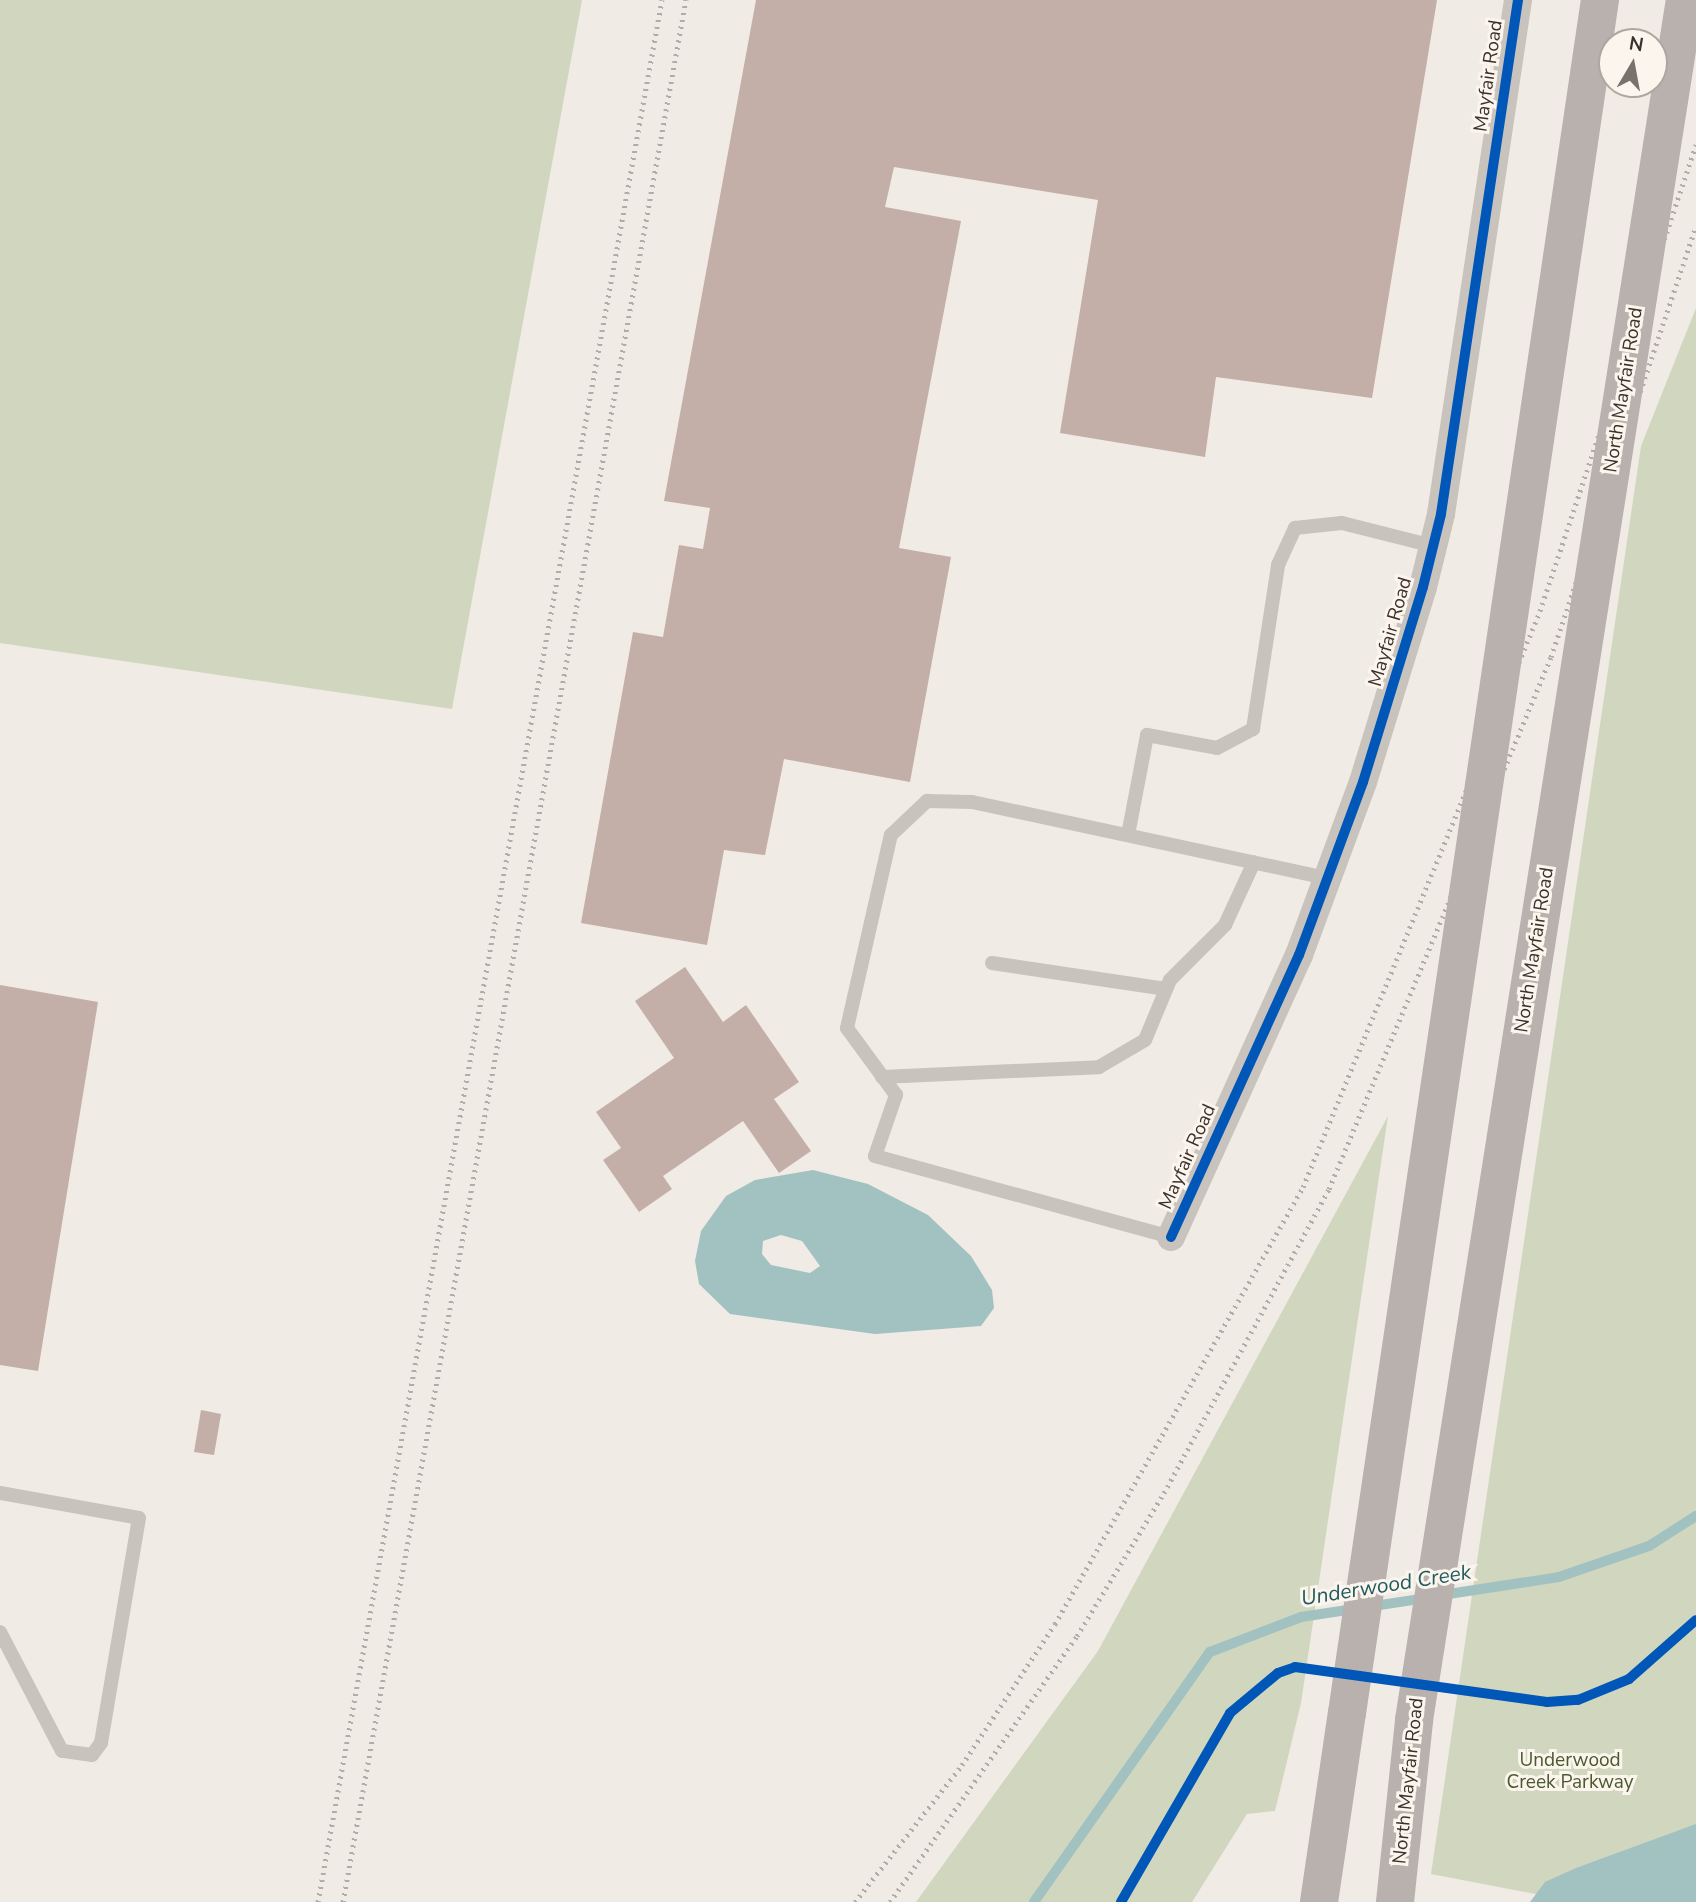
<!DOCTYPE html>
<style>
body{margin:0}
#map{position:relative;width:1696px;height:1902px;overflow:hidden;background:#f0ebe5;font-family:"Nunito Sans",sans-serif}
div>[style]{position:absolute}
.green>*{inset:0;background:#d1d6bf}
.water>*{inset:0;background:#a1c2c1}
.stream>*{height:10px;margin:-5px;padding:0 5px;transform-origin:5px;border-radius:5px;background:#a1c2c1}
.building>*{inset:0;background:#c3afa7}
.service>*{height:14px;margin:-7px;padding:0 7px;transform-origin:7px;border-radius:7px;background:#c9c3be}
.minor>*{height:28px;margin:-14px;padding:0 14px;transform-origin:14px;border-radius:14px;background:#c9c3be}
.primary>*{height:38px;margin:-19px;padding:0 19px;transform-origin:19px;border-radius:19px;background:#b8b1ad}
.rail>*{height:5px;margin-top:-2.5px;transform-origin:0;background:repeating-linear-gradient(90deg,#b1aca8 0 2px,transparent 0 7px)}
.primary-bridge>*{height:38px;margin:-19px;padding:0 19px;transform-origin:19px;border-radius:19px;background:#b8b1ad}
.cycleway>*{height:10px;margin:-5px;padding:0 5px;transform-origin:5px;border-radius:5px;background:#0057b8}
span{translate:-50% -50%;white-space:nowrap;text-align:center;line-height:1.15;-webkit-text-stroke:6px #fbf5ee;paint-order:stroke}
.street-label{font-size:19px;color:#3b302b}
.park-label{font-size:19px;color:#4a5a2e}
.water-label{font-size:21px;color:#1f5a5e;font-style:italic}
.north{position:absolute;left:1598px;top:28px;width:70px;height:70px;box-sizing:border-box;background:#fbf5ee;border:2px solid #aea6a0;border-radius:50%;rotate:10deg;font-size:19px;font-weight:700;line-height:28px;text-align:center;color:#3b302b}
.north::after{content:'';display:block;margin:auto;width:24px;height:32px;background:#7a716c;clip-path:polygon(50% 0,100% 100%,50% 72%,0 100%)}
</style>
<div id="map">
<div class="green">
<div style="clip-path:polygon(0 0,582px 0,452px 709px,0 643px)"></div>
<div style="clip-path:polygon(1696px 308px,1696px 1902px,1577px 1902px,1431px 1874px,1641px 446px)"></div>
<div style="clip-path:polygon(1388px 1116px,1301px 1703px,1275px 1811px,1247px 1814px,1192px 1902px,916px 1902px,1098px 1651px)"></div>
</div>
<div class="water">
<div style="clip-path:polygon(evenodd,813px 1170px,868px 1184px,928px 1215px,971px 1256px,992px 1290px,994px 1308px,981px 1326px,875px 1334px,730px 1314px,699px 1284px,695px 1261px,701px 1231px,726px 1196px,755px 1180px,813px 1170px,781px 1235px,802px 1241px,820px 1266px,810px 1273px,771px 1265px,762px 1254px,763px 1241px,781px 1235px)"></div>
<div style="clip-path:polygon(1696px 1824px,1696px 1902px,1530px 1902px,1545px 1882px,1576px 1868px)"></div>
</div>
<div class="stream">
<div style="left:1442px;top:1595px;width:118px;rotate:-8.7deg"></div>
<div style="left:1559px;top:1577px;width:95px;rotate:-19deg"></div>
<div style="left:1649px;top:1546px;width:56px;rotate:-32.6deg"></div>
<div style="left:1034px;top:1902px;width:306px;rotate:-54.9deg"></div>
<div style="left:1210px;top:1652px;width:97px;rotate:-21deg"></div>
<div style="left:1301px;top:1617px;width:126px;rotate:-8.6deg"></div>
</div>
<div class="building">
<div style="clip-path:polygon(756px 0,1437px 0,1372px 398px,1216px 377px,1205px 457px,1060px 433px,1098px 200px,894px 167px,885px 207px,961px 221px,899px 548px,951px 557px,910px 782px,784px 759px,765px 855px,724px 850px,707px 945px,581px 923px,633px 632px,663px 637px,679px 545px,703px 549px,710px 508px,664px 501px)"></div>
<div style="clip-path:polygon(685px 967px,723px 1022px,746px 1005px,799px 1082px,774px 1099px,811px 1151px,779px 1173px,743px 1121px,663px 1176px,672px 1189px,639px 1212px,603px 1160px,621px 1148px,596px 1112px,674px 1058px,635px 1001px)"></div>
<div style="clip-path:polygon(0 985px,98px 1002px,38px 1371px,0 1365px)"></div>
<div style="clip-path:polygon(201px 1410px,221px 1414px,214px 1455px,194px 1452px)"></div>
</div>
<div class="service">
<div style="left:1128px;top:835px;width:102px;rotate:-79.2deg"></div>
<div style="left:1147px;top:735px;width:71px;rotate:10.5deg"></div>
<div style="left:1217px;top:748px;width:41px;rotate:-27.8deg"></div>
<div style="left:1253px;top:729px;width:166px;rotate:-81.3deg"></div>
<div style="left:1278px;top:565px;width:41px;rotate:-65.3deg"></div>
<div style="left:1295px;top:528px;width:47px;rotate:-6.1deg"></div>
<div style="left:1342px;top:523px;width:94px;rotate:14.2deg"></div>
<div style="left:992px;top:963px;width:176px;rotate:8.5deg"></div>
<div style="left:882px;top:1077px;width:217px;rotate:-2.6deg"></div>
<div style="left:1099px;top:1067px;width:53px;rotate:-30.4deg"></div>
<div style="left:1145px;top:1040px;width:65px;rotate:-67.4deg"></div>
<div style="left:1170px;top:980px;width:78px;rotate:-45deg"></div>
<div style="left:1225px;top:925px;width:69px;rotate:-65.3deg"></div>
<div style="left:1171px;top:1237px;width:307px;rotate:-164.7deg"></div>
<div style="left:875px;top:1156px;width:65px;rotate:-71deg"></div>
<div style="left:896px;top:1095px;width:83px;rotate:-126.2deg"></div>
<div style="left:847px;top:1028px;width:198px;rotate:-77.2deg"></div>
<div style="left:891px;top:835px;width:50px;rotate:-43.4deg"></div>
<div style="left:927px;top:801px;width:45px;rotate:1.3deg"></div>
<div style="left:972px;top:802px;width:364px;rotate:12.1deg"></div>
<div style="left:0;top:1493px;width:141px;rotate:10.2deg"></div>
<div style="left:139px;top:1518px;width:228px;rotate:99.6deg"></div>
<div style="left:101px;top:1743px;width:15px;rotate:127deg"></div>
<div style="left:92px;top:1755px;width:30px;rotate:-172deg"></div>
<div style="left:62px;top:1751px;width:134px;rotate:-117.5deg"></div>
</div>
<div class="minor">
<div style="left:1171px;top:1237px;width:310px;rotate:-65.6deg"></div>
<div style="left:1299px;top:955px;width:184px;rotate:-69.7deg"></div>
<div style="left:1363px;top:782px;width:204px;rotate:-72.9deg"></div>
<div style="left:1423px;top:587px;width:75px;rotate:-76.1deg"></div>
<div style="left:1441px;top:514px;width:520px;rotate:-81.48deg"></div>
</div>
<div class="primary">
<div style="left:1319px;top:1902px;width:191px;rotate:-81.6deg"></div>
<div style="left:1395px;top:1902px;width:183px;rotate:-84deg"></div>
</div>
<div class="rail">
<div style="left:318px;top:1902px;width:1933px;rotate:-79.75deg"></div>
<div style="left:343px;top:1902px;width:1933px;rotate:-79.78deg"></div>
<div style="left:855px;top:1902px;width:174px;rotate:-52deg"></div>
<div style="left:962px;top:1765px;width:169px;rotate:-56.6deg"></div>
<div style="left:1055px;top:1624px;width:502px;rotate:-60.42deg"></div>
<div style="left:1303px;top:1187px;width:623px;rotate:-67.63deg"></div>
<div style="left:1540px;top:611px;width:492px;rotate:-71.5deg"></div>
<div style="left:890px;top:1902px;width:325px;rotate:-54.9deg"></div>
<div style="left:1077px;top:1636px;width:167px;rotate:-58.7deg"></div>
<div style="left:1164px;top:1493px;width:346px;rotate:-61.5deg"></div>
<div style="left:1329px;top:1189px;width:576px;rotate:-67.35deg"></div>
<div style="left:1551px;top:657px;width:454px;rotate:-71.4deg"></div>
</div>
<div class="primary-bridge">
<div style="left:1347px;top:1713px;width:1732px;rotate:-81.6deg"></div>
<div style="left:1414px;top:1720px;width:1741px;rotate:-81.05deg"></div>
</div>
<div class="cycleway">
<div style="left:1171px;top:1237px;width:310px;rotate:-65.6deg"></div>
<div style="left:1299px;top:955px;width:184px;rotate:-69.7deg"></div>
<div style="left:1363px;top:782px;width:204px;rotate:-72.9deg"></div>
<div style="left:1423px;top:587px;width:75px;rotate:-76.1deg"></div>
<div style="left:1441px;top:514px;width:520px;rotate:-81.48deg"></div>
<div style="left:1121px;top:1902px;width:218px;rotate:-60deg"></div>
<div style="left:1230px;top:1713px;width:62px;rotate:-39.8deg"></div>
<div style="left:1278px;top:1673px;width:18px;rotate:-19deg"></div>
<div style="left:1295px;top:1667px;width:254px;rotate:7.9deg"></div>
<div style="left:1547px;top:1702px;width:31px;rotate:-4deg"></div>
<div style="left:1578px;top:1700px;width:55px;rotate:-22.4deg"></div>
<div style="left:1629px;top:1679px;width:89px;rotate:-41.4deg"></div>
</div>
<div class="street-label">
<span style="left:1489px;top:76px;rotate:-82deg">Mayfair Road</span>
<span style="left:1624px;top:390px;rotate:-81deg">North Mayfair Road</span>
<span style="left:1391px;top:632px;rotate:-74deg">Mayfair Road</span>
<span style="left:1535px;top:950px;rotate:-81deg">North Mayfair Road</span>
<span style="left:1188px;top:1157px;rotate:-66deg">Mayfair Road</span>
<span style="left:1409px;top:1781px;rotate:-84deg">North Mayfair Road</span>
</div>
<div class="park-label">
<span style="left:1570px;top:1772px">Underwood<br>Creek Parkway</span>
</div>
<div class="water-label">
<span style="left:1386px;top:1585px;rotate:-9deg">Underwood Creek</span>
</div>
<div class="north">N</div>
</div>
